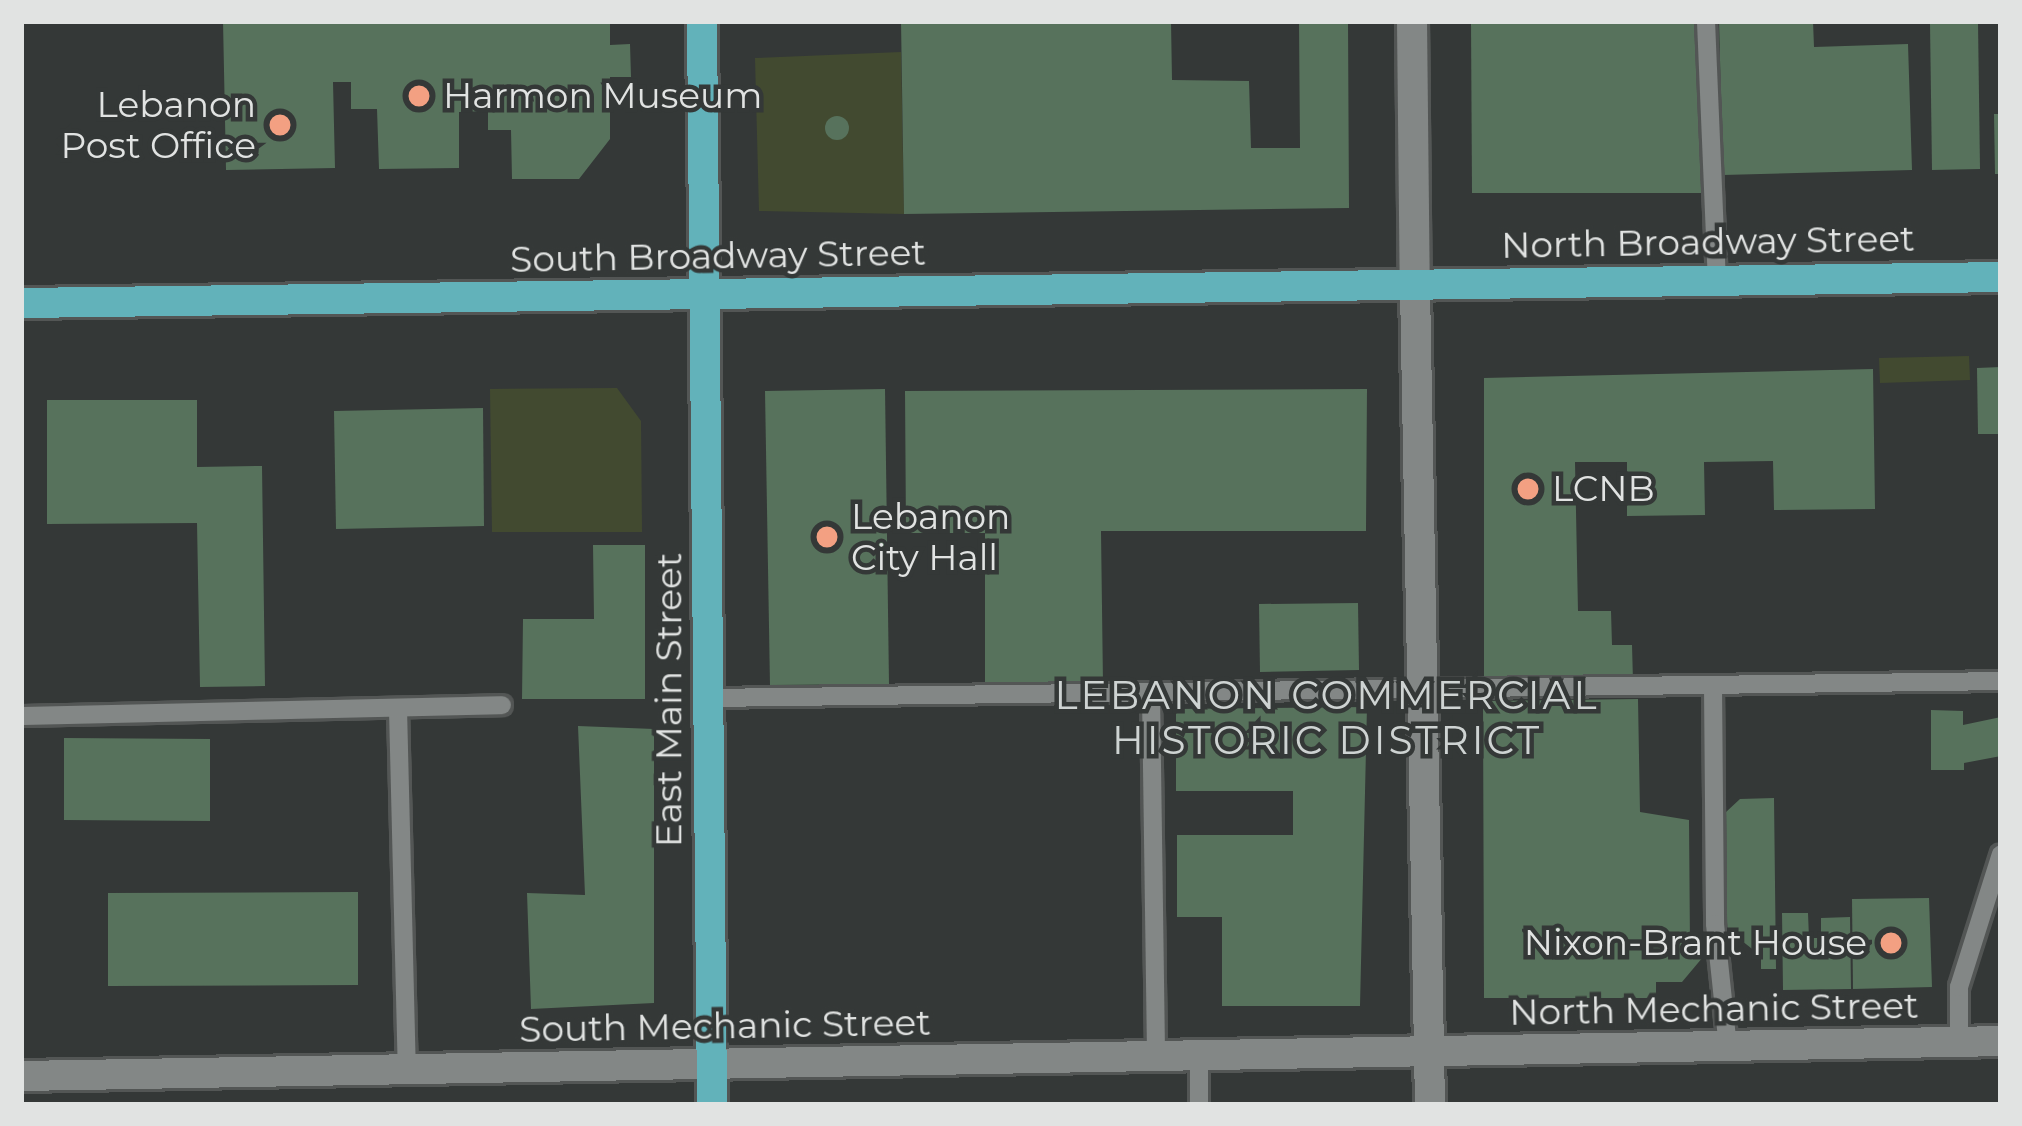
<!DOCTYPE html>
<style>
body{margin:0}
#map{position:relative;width:2022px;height:1126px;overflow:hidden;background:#343837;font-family:Montserrat,sans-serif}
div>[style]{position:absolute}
.green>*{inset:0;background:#424a30}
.building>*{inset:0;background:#57725c}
.round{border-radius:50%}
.roads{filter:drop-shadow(3px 0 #535655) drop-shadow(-3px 0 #535655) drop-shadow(0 3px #535655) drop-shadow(0 -3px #535655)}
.lane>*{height:18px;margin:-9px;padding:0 9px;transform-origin:9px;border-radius:9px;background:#838786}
.street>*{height:30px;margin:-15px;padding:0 15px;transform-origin:15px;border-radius:15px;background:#838786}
.secondary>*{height:30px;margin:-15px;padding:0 15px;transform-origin:15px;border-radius:15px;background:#838786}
.primary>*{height:30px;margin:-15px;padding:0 15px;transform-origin:15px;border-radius:15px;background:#62b2ba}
.dots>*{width:33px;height:33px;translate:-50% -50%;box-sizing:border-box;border:6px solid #343837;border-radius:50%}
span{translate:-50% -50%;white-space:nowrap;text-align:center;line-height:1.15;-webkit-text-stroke:9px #343837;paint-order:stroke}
.poi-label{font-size:36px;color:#e1e3e2}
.left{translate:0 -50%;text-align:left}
.right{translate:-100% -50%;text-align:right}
.street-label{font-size:36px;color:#e1e3e2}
.neighbourhood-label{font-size:39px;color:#ced3d2;letter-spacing:3px}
.frame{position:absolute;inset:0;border:24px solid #e1e3e2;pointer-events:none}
</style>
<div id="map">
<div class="green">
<div style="clip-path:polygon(901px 52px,904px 214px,759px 211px,755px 58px)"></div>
<div style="clip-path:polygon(1969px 356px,1970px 380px,1880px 383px,1879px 358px)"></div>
<div style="clip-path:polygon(617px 388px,641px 421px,642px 532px,492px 532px,490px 389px)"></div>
</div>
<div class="building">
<div style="clip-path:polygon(223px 21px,610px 21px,610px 45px,630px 44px,631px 77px,610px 77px,610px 139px,579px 179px,512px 179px,511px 130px,488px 130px,488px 111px,459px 112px,459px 168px,379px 169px,377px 109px,351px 109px,351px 82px,333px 82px,335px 168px,226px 170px)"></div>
<div style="clip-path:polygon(901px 21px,1171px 21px,1172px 80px,1249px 81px,1251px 148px,1300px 148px,1299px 21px,1348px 21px,1349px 208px,904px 214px)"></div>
<div style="clip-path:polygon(1471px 21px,1696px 21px,1702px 193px,1472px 193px)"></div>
<div style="clip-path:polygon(1719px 21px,1813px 21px,1814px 47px,1908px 44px,1912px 170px,1723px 175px)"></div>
<div style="clip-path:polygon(1930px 23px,1978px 23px,1980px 169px,1932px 170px)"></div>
<div style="clip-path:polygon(1994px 114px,2001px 114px,2001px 174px,1995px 174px)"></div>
<div class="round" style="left:825px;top:116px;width:24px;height:24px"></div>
<div style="clip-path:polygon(2001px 367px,2001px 434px,1978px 434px,1977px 368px)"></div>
<div style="clip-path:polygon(1873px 369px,1875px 509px,1774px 510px,1773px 461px,1704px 462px,1705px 515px,1627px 516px,1627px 462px,1575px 462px,1578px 611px,1611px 611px,1612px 645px,1632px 645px,1633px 681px,1484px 683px,1484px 378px)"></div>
<div style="clip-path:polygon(885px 389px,889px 684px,770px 685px,765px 391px)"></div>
<div style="clip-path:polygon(1367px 389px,1366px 531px,1101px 531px,1103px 684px,985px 684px,985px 533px,906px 533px,905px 391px)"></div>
<div style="clip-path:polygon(47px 400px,197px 400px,197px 467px,262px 466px,265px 686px,200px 687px,197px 523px,47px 524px)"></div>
<div style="clip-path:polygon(483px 408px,484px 526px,336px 529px,334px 411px)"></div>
<div style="clip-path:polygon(593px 545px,645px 545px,645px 699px,522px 699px,523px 619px,594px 619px)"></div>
<div style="clip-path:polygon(1358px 603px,1359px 670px,1260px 672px,1259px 604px)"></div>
<div style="clip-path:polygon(1638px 699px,1640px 812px,1689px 820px,1690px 946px,1703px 957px,1682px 982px,1656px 982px,1656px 998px,1484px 998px,1483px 701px)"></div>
<div style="clip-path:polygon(1367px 707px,1360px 1006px,1222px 1006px,1222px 917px,1177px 917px,1177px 835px,1293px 835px,1293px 791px,1176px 791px,1176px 709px)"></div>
<div style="clip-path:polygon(1931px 710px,1963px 711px,1963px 725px,2001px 717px,2001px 756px,1964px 763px,1964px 770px,1931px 770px)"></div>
<div style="clip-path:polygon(578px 726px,654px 729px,654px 1003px,531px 1009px,527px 893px,585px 895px)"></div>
<div style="clip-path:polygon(64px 738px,210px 739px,210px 821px,64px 820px)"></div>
<div style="clip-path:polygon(1774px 798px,1776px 969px,1761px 969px,1761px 956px,1727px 929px,1726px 812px,1740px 799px)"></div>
<div style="clip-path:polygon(358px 892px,358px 985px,108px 986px,108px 893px)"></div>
<div style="clip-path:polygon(1929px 898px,1932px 987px,1853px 989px,1852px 899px)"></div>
<div style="clip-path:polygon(1782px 913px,1808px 913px,1809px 938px,1821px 938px,1821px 918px,1850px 917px,1851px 989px,1783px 990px)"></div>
</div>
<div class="roads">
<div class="lane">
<div style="left:1706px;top:21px;width:259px;rotate:87.6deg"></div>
<div style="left:1713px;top:686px;width:238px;rotate:89.5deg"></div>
<div style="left:1715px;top:924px;width:125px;rotate:84deg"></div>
<div style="left:1151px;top:694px;width:364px;rotate:89.2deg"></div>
<div style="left:708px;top:698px;width:1293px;rotate:-0.75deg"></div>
<div style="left:398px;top:709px;width:360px;rotate:88.6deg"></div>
<div style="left:21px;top:716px;width:481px;rotate:-1.3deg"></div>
<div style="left:1959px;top:1042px;width:55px;rotate:-90deg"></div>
<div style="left:1959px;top:987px;width:139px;rotate:-72.5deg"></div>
<div style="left:1199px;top:1057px;width:48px;rotate:90deg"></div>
</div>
<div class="street">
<div style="left:1412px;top:21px;width:266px;rotate:89.4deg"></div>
<div style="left:21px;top:1076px;width:1980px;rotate:-1.01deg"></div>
</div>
<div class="secondary">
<div style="left:1415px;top:287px;width:818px;rotate:88.95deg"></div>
</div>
<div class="primary">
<div style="left:702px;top:21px;width:1084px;rotate:89.47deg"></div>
<div style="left:21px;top:303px;width:1980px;rotate:-0.75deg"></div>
</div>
</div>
<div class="dots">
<div style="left:419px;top:96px;background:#f3a082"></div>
<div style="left:280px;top:125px;background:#f3a082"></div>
<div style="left:1528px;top:489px;background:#f3a082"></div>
<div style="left:827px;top:537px;background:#f3a082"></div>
<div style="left:1891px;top:943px;background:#f3a082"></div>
</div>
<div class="poi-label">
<span class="left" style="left:443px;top:96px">Harmon Museum</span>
<span class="right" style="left:256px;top:125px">Lebanon<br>Post Office</span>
<span class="left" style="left:1552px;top:489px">LCNB</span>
<span class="left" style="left:851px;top:537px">Lebanon<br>City Hall</span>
<span class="right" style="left:1867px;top:943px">Nixon-Brant House</span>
</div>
<div class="street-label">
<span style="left:1708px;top:242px;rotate:-1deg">North Broadway Street</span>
<span style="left:718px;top:256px;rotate:-1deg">South Broadway Street</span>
<span style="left:669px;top:700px;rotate:-90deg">East Main Street</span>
<span style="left:1714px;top:1009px;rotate:-1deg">North Mechanic Street</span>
<span style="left:725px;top:1026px;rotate:-1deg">South Mechanic Street</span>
</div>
<div class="neighbourhood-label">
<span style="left:1327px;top:718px">LEBANON COMMERCIAL<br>HISTORIC DISTRICT</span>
</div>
<div class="frame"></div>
</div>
